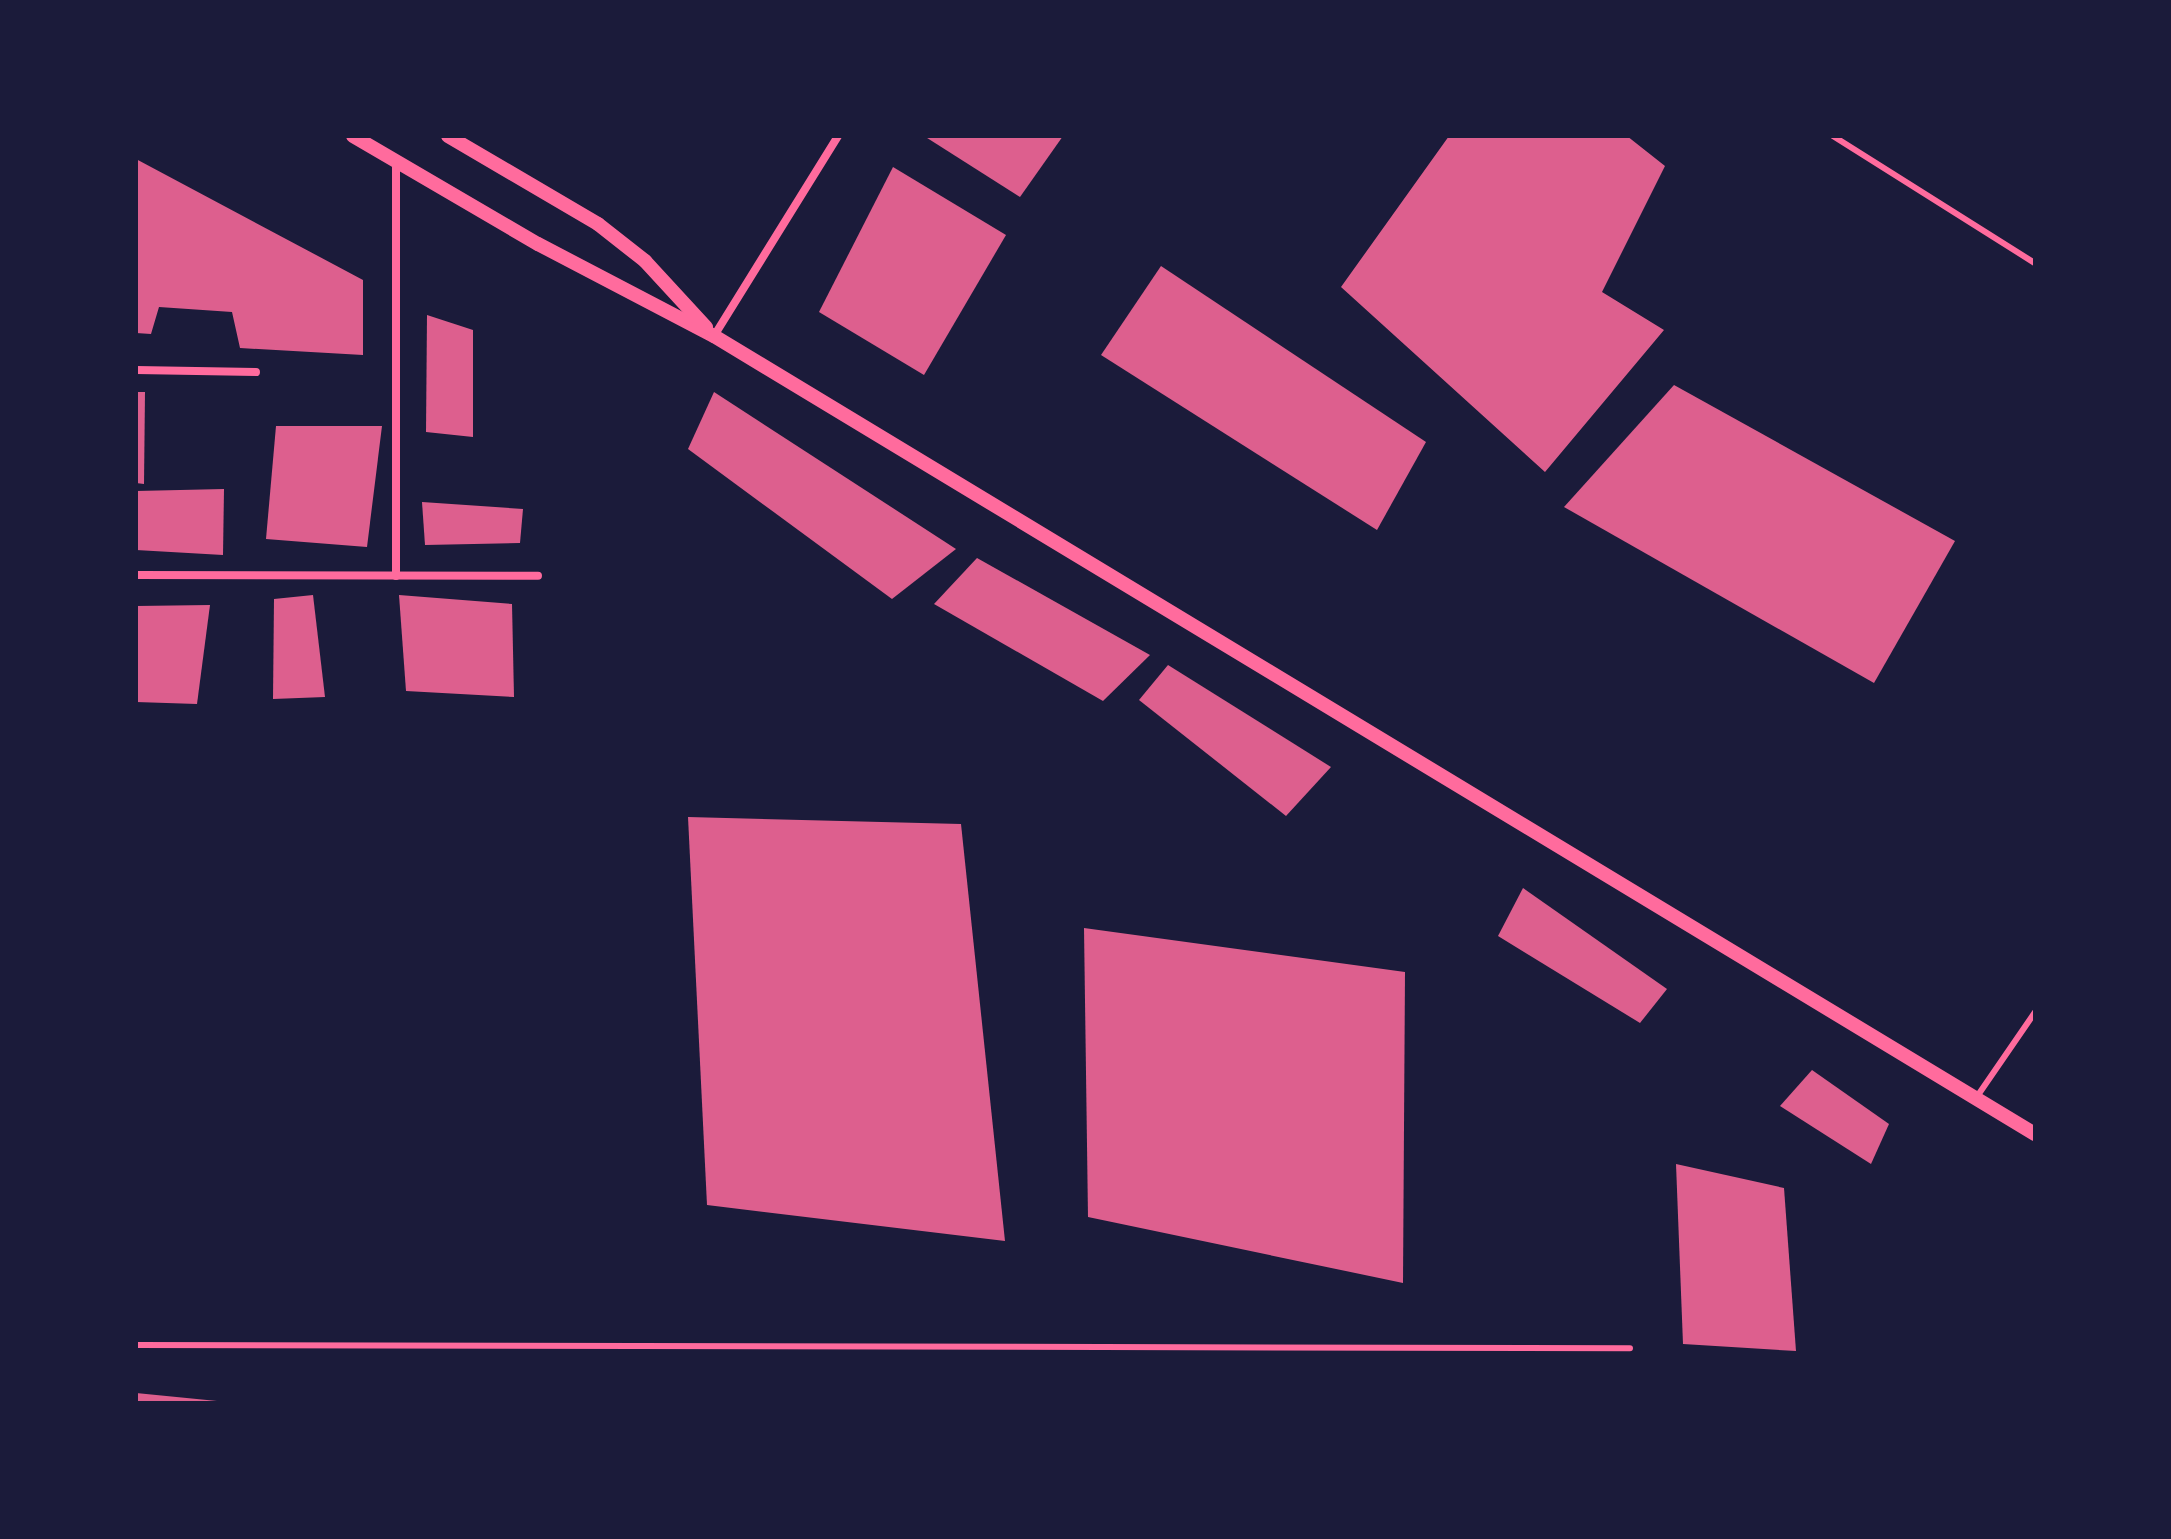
<!DOCTYPE html>
<style>
body{margin:0}
#map{position:relative;width:2171px;height:1539px;overflow:hidden;background:#1b1b3a;font-family:"Exo 2",sans-serif}
div>[style]{position:absolute}
.building>*{inset:0;background:#dd5f8e}
.service>*{height:6px;margin:-3px;padding:0 3px;transform-origin:3px;border-radius:3px;background:#ff6b9d}
.minor>*{height:8px;margin:-4px;padding:0 4px;transform-origin:4px;border-radius:4px;background:#ff6b9d}
.tertiary>*{height:14px;margin:-7px;padding:0 7px;transform-origin:7px;border-radius:7px;background:#ff6b9d}
span{translate:-50% -50%;white-space:nowrap;text-align:center;line-height:1.15;-webkit-text-stroke:6px #1b1b3a;paint-order:stroke}
.frame{position:absolute;inset:0;border:138px solid #1b1b3a;pointer-events:none}
</style>
<div id="map">
<div class="building">
<div style="clip-path:polygon(924px 136px,1063px 136px,1020px 197px)"></div>
<div style="clip-path:polygon(1449px 136px,1627px 136px,1665px 166px,1602px 292px,1664px 330px,1545px 472px,1341px 287px)"></div>
<div style="clip-path:polygon(136px 159px,363px 280px,363px 355px,240px 348px,232px 312px,159px 307px,151px 334px,136px 333px)"></div>
<div style="clip-path:polygon(893px 167px,1006px 235px,924px 375px,819px 312px)"></div>
<div style="clip-path:polygon(1161px 266px,1426px 442px,1377px 530px,1101px 355px)"></div>
<div style="clip-path:polygon(427px 315px,473px 330px,473px 437px,426px 432px)"></div>
<div style="clip-path:polygon(1674px 385px,1955px 541px,1874px 683px,1564px 507px)"></div>
<div style="clip-path:polygon(136px 392px,145px 392px,144px 484px,136px 483px)"></div>
<div style="clip-path:polygon(714px 392px,956px 549px,892px 599px,688px 449px)"></div>
<div style="clip-path:polygon(276px 426px,382px 426px,367px 547px,266px 539px)"></div>
<div style="clip-path:polygon(224px 489px,223px 555px,136px 550px,136px 491px)"></div>
<div style="clip-path:polygon(422px 502px,523px 509px,520px 543px,425px 545px)"></div>
<div style="clip-path:polygon(977px 558px,1150px 655px,1103px 701px,934px 604px)"></div>
<div style="clip-path:polygon(313px 595px,325px 697px,273px 699px,274px 599px)"></div>
<div style="clip-path:polygon(399px 595px,512px 604px,514px 697px,406px 691px)"></div>
<div style="clip-path:polygon(210px 605px,197px 704px,136px 702px,136px 606px)"></div>
<div style="clip-path:polygon(1168px 665px,1331px 767px,1286px 816px,1139px 700px)"></div>
<div style="clip-path:polygon(688px 817px,961px 824px,1005px 1241px,707px 1205px)"></div>
<div style="clip-path:polygon(1523px 888px,1667px 989px,1640px 1023px,1498px 936px)"></div>
<div style="clip-path:polygon(1084px 928px,1405px 972px,1403px 1283px,1088px 1217px)"></div>
<div style="clip-path:polygon(1812px 1070px,1889px 1124px,1871px 1164px,1780px 1106px)"></div>
<div style="clip-path:polygon(1676px 1164px,1784px 1188px,1796px 1351px,1683px 1344px)"></div>
<div style="clip-path:polygon(136px 1393px,217px 1401px,217px 1403px,136px 1403px)"></div>
</div>
<div class="service">
<div style="left:1833px;top:136px;width:239px;rotate:32.2deg"></div>
<div style="left:1976px;top:1098px;width:104px;rotate:-55.5deg"></div>
<div style="left:136px;top:1345px;width:1494px;rotate:0.12deg"></div>
</div>
<div class="minor">
<div style="left:396px;top:162px;width:414px;rotate:90deg"></div>
<div style="left:714px;top:336px;width:235px;rotate:-58.2deg"></div>
<div style="left:136px;top:370px;width:120px;rotate:1deg"></div>
<div style="left:136px;top:575px;width:402px;rotate:0.1deg"></div>
</div>
<div class="tertiary">
<div style="left:353px;top:136px;width:214px;rotate:30.3deg"></div>
<div style="left:538px;top:244px;width:199px;rotate:27.6deg"></div>
<div style="left:714px;top:336px;width:1543px;rotate:31.14deg"></div>
<div style="left:448px;top:136px;width:174px;rotate:30.4deg"></div>
<div style="left:598px;top:224px;width:60px;rotate:38.2deg"></div>
<div style="left:645px;top:261px;width:90px;rotate:47.3deg"></div>
</div>
<div class="frame"></div>
</div>
